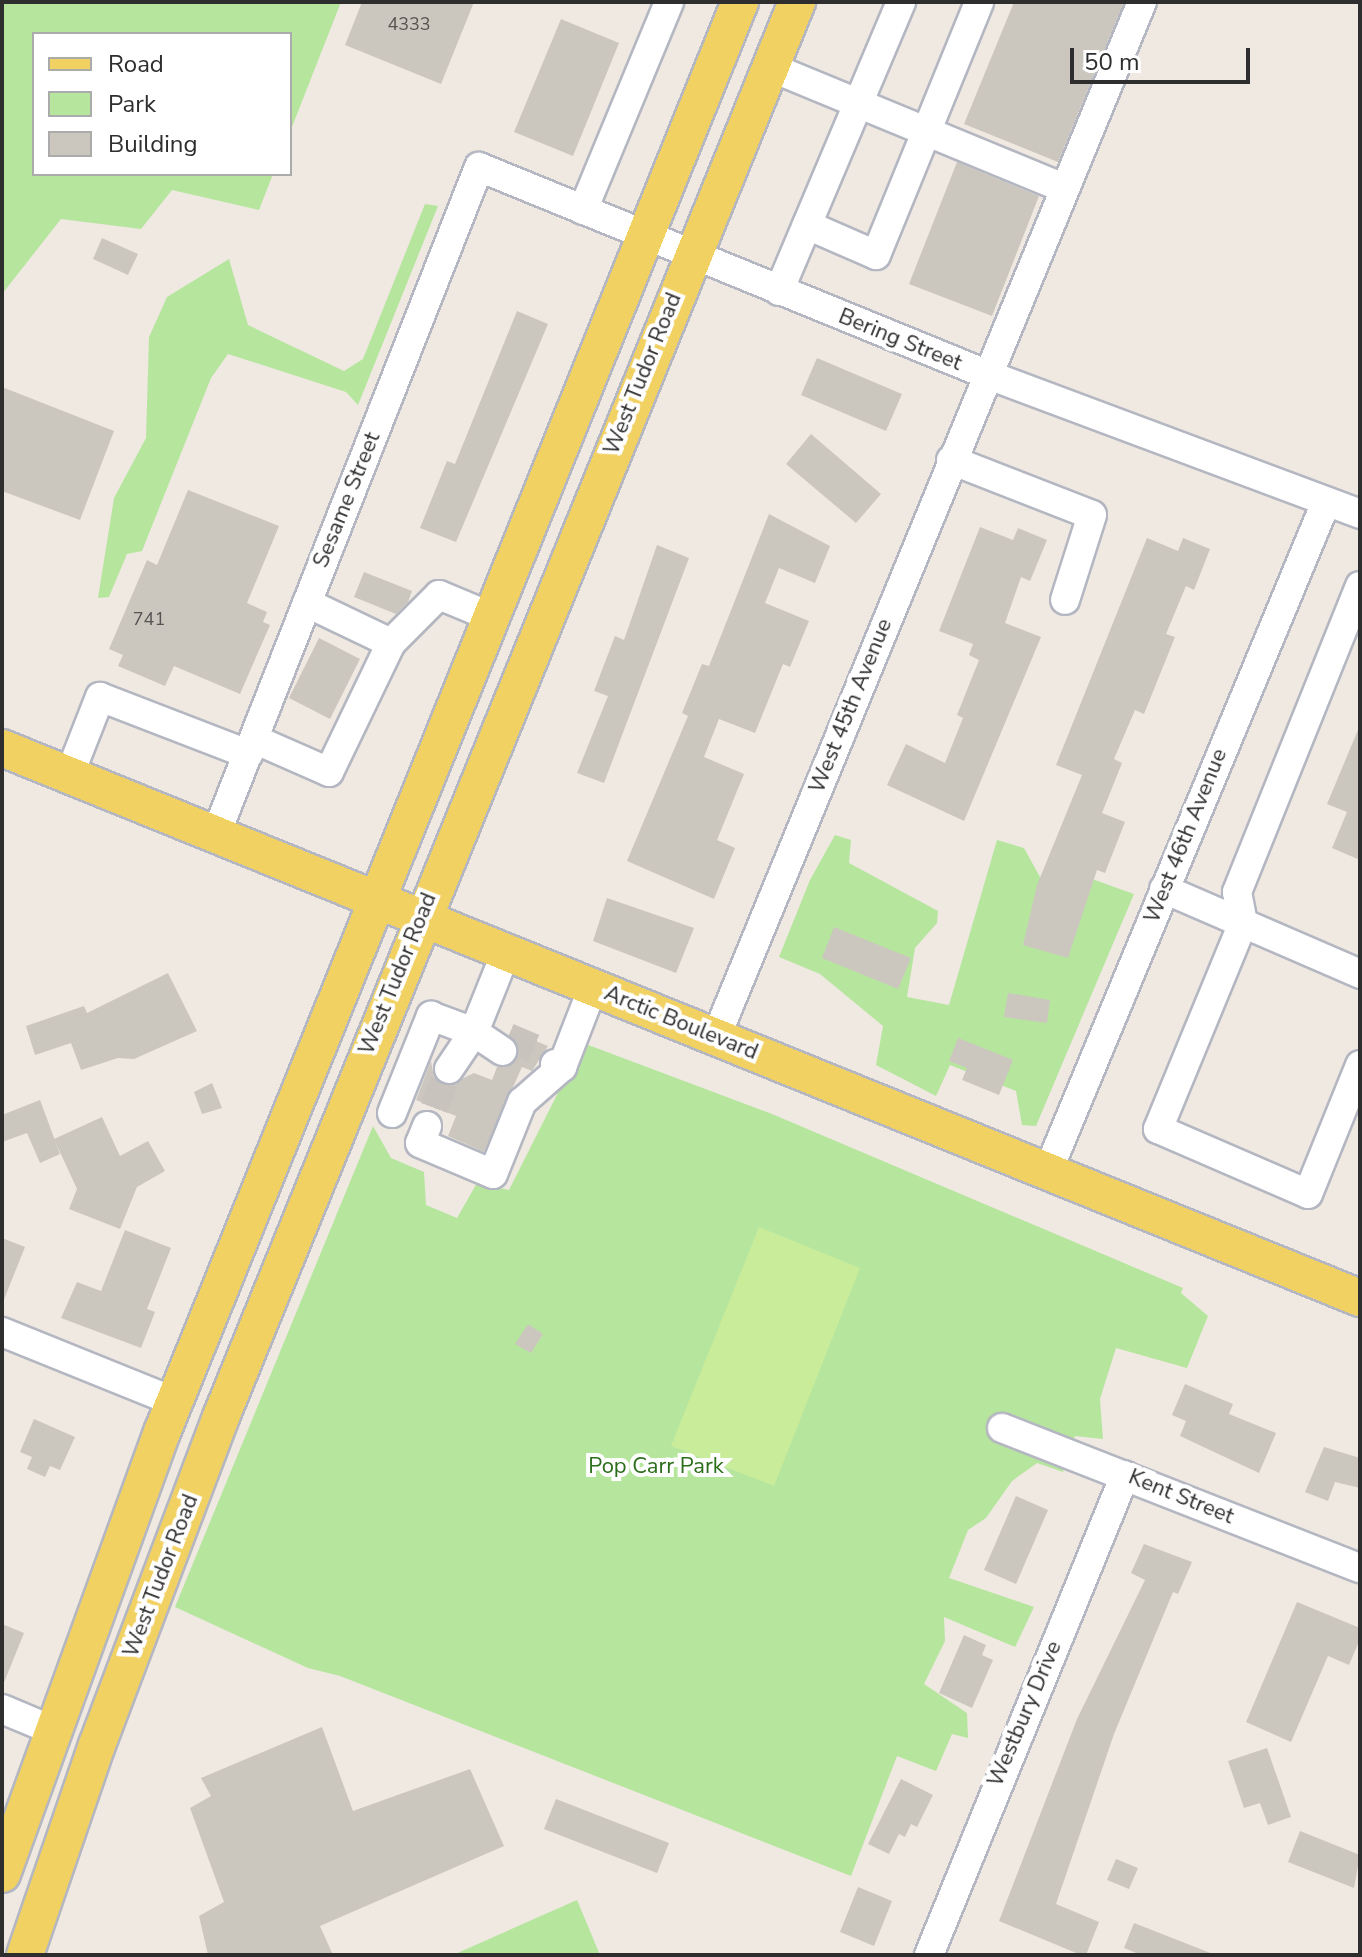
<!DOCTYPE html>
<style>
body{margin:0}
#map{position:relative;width:1362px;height:1957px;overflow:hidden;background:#efe9e1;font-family:"Nunito Sans",sans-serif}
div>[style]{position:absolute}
.green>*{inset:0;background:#b6e59e}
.pitch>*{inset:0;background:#c9ec9a}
.building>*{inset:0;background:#cbc7bf}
.minor-tunnel>*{height:28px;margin-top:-14px;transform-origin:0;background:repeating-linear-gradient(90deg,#c8c4bd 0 28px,transparent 0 42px)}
.roads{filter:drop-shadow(2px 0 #b4b7c1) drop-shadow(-2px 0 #b4b7c1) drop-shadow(0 2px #b4b7c1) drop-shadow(0 -2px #b4b7c1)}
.minor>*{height:28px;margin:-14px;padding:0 14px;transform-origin:14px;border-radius:14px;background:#fff}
.major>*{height:36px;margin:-18px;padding:0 18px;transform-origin:18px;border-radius:18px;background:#f2d163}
span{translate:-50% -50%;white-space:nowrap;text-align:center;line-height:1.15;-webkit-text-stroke:8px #fff;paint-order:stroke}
.number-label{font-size:18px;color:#555452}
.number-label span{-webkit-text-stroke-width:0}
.street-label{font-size:22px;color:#2e2e2e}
.park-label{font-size:22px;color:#2c6e1b}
.frame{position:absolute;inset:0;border:4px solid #2e2e2e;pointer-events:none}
.legend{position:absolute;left:32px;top:32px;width:260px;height:144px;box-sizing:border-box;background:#fff;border:2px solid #ababab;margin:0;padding:10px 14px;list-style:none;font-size:24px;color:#2e2e2e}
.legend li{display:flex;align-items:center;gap:16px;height:40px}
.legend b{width:40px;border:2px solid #ababab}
.scale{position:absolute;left:1070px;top:48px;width:180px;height:36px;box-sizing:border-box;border:4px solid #2e2e2e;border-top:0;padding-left:10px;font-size:24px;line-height:28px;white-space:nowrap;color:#2e2e2e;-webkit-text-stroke:6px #fff;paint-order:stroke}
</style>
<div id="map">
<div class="green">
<div style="clip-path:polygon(2px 2px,341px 2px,290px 132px,290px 34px,34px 34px,34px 174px,273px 174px,259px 210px,172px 190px,141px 229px,61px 219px,2px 294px)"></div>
<div style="clip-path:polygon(425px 204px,438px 206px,358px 405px,346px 392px,228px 354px,211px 378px,142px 551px,127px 554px,109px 597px,98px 598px,114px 498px,146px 438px,149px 337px,167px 297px,229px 259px,248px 325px,344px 371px,363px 359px)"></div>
<div style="clip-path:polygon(835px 835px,851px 840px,849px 863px,938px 911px,937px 923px,915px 948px,907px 997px,949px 1005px,997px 840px,1024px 848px,1040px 877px,1055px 882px,1064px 869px,1134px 894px,1036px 1126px,1022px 1125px,1016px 1091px,950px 1065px,936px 1096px,876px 1065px,883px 1026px,820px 974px,779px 957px,810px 880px)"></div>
<div style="clip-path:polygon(583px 1043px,772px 1114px,1183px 1288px,1181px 1293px,1208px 1316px,1187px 1368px,1116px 1348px,1100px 1399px,1103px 1439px,1075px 1436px,1063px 1472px,1037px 1463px,1012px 1481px,986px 1518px,968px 1530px,949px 1578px,1034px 1607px,1015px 1647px,944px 1617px,945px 1641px,924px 1684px,967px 1713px,968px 1738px,952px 1734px,936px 1771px,897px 1756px,851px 1876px,340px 1676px,308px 1668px,175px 1607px,373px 1126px,391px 1158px,424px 1172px,426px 1205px,457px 1218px,477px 1183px,509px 1190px)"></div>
<div style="clip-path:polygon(577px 1900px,600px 1955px,453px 1955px)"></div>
</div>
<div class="pitch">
<div style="clip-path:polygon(759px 1227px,860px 1268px,774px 1486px,671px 1446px)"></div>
</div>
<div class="building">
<div style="clip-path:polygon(362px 2px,474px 2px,441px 84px,345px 45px)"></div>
<div style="clip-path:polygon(1014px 2px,1124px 2px,1058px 162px,964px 124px)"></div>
<div style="clip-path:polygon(561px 19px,619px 43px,573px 156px,514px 132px)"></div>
<div style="clip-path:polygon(957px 162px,1039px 196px,992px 316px,909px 284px)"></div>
<div style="clip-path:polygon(102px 238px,138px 254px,128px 275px,93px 259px)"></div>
<div style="clip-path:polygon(517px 311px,548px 324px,456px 542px,420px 528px,447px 461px,455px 464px)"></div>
<div style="clip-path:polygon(817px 358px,902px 394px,886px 431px,801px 395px)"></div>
<div style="clip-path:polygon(2px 387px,114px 431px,80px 520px,2px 491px)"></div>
<div style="clip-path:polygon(811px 434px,881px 494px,856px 523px,786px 464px)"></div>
<div style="clip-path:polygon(188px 490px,279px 526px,247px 603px,267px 612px,263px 622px,270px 625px,240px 694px,174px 666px,165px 686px,118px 666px,123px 655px,109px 649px,147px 560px,157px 565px)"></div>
<div style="clip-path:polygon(769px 514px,830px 546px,815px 583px,779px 568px,765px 603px,809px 621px,790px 667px,783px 664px,755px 733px,719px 719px,704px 757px,744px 774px,717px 840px,735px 848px,714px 899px,627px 861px,688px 716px,682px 713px,702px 664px,709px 666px)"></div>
<div style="clip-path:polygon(980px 527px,1013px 540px,1018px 528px,1047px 540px,1030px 581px,1021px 577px,1005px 623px,1041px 637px,964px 821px,887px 785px,906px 744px,945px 763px,963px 718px,957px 715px,979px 660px,969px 655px,973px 644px,939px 631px)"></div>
<div style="clip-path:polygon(1147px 538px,1178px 551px,1183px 538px,1210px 549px,1194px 590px,1186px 586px,1166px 634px,1175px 637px,1144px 714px,1135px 710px,1114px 759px,1122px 763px,1102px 813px,1125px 822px,1105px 873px,1097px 870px,1068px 958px,1023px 945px,1037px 885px,1082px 775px,1056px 765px)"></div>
<div style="clip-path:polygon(657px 545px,689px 558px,604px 783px,577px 773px,608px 696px,594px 691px,615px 636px,624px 640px)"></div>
<div style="clip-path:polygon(364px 572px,412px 591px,408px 602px,396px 614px,354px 597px)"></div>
<div style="clip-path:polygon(319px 638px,360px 659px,330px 719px,289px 698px)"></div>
<div style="clip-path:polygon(1360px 725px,1360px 860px,1332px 848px,1347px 812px,1327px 804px)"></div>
<div style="clip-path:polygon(607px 898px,694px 928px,676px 973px,593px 941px)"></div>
<div style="clip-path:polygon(834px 927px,911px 958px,898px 989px,822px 958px)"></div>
<div style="clip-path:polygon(168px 973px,197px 1031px,134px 1059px,118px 1058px,81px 1070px,71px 1043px,35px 1055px,26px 1026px,84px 1006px,87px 1013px)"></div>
<div style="clip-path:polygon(1008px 993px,1050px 1000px,1047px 1023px,1004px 1017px)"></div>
<div style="clip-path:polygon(511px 1031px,548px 1046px,532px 1071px,522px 1067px,484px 1152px,448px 1136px,456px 1116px,416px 1100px,431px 1061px,434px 1077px,447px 1086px,474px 1073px,492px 1080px,497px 1067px,516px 1060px)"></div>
<div style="clip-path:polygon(958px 1038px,1013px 1060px,999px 1095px,962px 1080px,967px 1068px,949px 1061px)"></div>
<div style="clip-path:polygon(212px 1083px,222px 1108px,202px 1114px,194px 1092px)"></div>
<div style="clip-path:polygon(40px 1100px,60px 1154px,40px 1163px,27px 1133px,2px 1142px,2px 1115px)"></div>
<div style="clip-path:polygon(102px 1117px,120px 1156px,148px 1141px,165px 1171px,137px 1187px,120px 1229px,69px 1209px,77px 1189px,54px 1139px)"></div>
<div style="clip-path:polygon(125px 1230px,171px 1248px,147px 1309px,155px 1312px,141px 1348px,61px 1318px,77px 1282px,101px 1291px)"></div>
<div style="clip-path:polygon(2px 1238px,25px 1247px,3px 1302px,2px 1302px)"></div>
<div style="clip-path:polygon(528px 1324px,543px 1334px,531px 1353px,515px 1344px)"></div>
<div style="clip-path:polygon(1185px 1384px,1233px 1404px,1229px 1414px,1276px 1433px,1259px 1473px,1180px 1436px,1186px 1421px,1172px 1415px)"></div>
<div style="clip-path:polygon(34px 1419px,75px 1437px,60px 1470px,50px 1466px,45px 1477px,27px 1469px,32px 1457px,20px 1452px)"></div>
<div style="clip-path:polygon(1324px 1447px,1360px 1458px,1360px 1488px,1335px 1482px,1328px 1501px,1305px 1492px)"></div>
<div style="clip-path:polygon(1016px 1496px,1048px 1510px,1016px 1584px,984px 1570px)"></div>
<div style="clip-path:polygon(1144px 1544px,1192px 1562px,1178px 1594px,1173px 1592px,1114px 1734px,1056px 1904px,1099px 1922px,1086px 1955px,1081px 1955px,999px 1921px,1077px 1719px,1145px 1580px,1131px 1573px)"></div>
<div style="clip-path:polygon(1297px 1602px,1360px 1628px,1360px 1639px,1349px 1665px,1328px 1656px,1291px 1742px,1246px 1722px)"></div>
<div style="clip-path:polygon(2px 1624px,24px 1633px,3px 1685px,2px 1685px)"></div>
<div style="clip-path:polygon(964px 1635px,986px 1645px,982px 1655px,993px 1660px,972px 1708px,939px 1693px)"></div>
<div style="clip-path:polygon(322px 1727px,353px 1811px,470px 1769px,504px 1846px,320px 1926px,333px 1955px,208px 1955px,199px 1916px,224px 1902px,190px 1808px,211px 1796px,201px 1778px)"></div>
<div style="clip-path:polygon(1267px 1748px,1291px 1817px,1268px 1825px,1260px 1803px,1244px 1808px,1228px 1761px)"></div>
<div style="clip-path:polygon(901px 1779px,933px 1795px,917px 1827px,911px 1824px,905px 1837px,899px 1834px,889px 1854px,868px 1844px)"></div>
<div style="clip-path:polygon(556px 1799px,669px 1843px,657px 1873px,544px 1829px)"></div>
<div style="clip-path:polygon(1300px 1831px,1360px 1855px,1354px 1888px,1288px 1862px)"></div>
<div style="clip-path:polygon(1116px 1859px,1138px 1868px,1129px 1889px,1107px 1880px)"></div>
<div style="clip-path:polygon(858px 1887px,892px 1901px,874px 1946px,840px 1932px)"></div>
<div style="clip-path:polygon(1134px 1923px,1213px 1954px,1213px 1955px,1141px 1955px,1124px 1948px)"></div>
</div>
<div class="minor-tunnel">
<div style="left:508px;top:1037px;width:39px;rotate:23deg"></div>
<div style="left:434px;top:1108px;width:42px;rotate:-69deg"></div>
</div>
<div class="roads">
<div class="minor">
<div style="left:770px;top:67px;width:318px;rotate:22.4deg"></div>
<div style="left:583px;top:210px;width:225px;rotate:-67.5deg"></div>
<div style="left:807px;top:225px;width:75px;rotate:23.5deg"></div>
<div style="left:876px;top:255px;width:273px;rotate:-67.8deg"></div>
<div style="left:779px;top:291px;width:314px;rotate:-67.1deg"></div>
<div style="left:951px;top:460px;width:151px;rotate:21.3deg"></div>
<div style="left:1092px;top:515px;width:89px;rotate:107.6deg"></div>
<div style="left:1360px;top:586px;width:330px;rotate:111.9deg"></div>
<div style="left:1237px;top:892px;width:32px;rotate:79deg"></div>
<div style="left:1243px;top:923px;width:223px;rotate:112.4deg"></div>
<div style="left:1158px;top:1129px;width:163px;rotate:23.4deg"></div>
<div style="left:1308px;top:1194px;width:139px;rotate:-68deg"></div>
<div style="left:307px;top:603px;width:93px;rotate:25.5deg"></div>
<div style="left:254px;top:739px;width:82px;rotate:23.7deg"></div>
<div style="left:329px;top:772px;width:143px;rotate:-64.3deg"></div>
<div style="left:391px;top:643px;width:68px;rotate:-45deg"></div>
<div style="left:439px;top:595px;width:57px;rotate:22.5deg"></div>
<div style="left:69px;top:776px;width:85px;rotate:-68.6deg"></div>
<div style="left:100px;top:697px;width:159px;rotate:21.1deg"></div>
<div style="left:216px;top:834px;width:717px;rotate:-68.48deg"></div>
<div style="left:479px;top:167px;width:548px;rotate:22.21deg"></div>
<div style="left:986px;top:374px;width:399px;rotate:20.5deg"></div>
<div style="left:1164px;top:889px;width:214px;rotate:23.4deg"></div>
<div style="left:716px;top:1037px;width:1119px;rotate:-67.63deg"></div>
<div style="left:555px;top:1064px;width:8px;rotate:23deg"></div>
<div style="left:562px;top:1067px;width:86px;rotate:-68.8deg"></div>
<div style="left:449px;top:1069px;width:45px;rotate:-56deg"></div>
<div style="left:474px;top:1032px;width:34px;rotate:34deg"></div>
<div style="left:392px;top:1113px;width:105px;rotate:-68.1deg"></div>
<div style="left:431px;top:1016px;width:46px;rotate:20.4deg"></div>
<div style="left:474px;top:1032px;width:86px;rotate:-68.2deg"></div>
<div style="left:427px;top:1126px;width:18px;rotate:112deg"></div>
<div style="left:420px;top:1143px;width:79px;rotate:23deg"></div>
<div style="left:493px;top:1174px;width:78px;rotate:-68.1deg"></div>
<div style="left:522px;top:1102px;width:53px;rotate:-41.2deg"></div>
<div style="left:1048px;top:1171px;width:724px;rotate:-67.43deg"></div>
<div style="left:2px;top:1332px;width:187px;rotate:22deg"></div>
<div style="left:1002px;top:1428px;width:384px;rotate:21.4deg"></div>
<div style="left:2px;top:1709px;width:54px;rotate:22.8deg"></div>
<div style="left:929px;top:1955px;width:518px;rotate:-67.79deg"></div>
</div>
<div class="major">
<div style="left:2px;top:748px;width:1465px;rotate:22.05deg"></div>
<div style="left:2px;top:1874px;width:472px;rotate:-70.1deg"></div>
<div style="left:163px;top:1430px;width:1540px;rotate:-68deg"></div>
<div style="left:25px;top:1955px;width:222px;rotate:-71.1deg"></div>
<div style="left:97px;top:1745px;width:351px;rotate:-69.3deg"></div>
<div style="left:221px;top:1417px;width:1528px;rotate:-67.85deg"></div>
</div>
</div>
<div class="number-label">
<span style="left:409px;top:24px">4333</span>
<span style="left:149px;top:619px">741</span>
</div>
<div class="street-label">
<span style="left:900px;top:340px;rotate:22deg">Bering Street</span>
<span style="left:643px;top:374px;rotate:-68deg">West Tudor Road</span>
<span style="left:347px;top:500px;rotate:-68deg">Sesame Street</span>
<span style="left:851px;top:706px;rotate:-68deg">West 45th Avenue</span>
<span style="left:1186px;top:836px;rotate:-68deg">West 46th Avenue</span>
<span style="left:398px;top:974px;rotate:-68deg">West Tudor Road</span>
<span style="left:681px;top:1023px;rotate:22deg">Arctic Boulevard</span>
<span style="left:1181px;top:1497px;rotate:22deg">Kent Street</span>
<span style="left:161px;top:1576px;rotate:-69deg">West Tudor Road</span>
<span style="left:1025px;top:1714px;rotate:-67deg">Westbury Drive</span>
</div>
<div class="park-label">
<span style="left:656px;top:1467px">Pop Carr Park</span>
</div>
<div class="frame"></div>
<ul class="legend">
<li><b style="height:10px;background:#f2d163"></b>Road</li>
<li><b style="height:22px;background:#b6e59e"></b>Park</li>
<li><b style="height:22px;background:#cbc7bf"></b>Building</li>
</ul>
<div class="scale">50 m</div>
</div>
